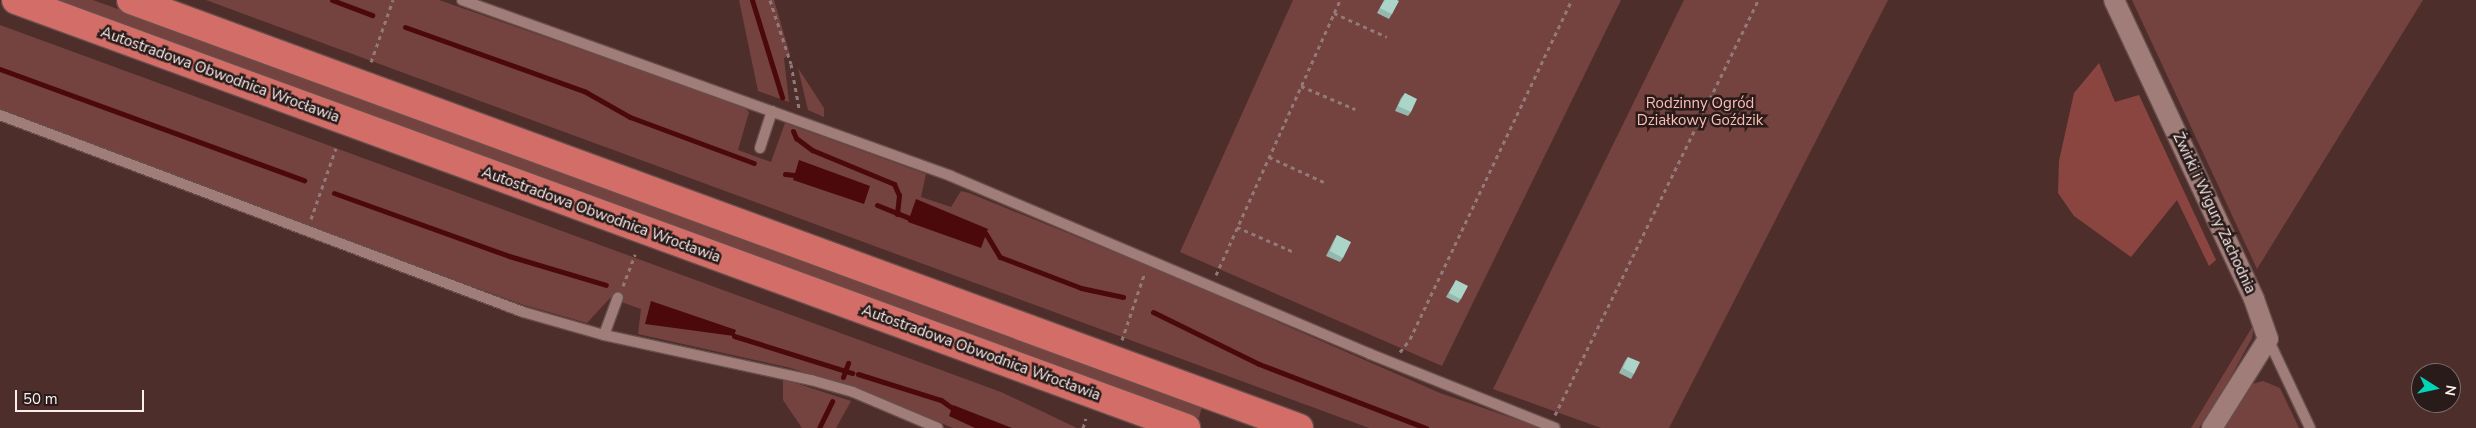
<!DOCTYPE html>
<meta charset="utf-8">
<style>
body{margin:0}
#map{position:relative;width:2476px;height:428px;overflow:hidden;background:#4d2e2b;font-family:"Nunito Sans",sans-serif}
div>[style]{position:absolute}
.green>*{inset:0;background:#75433f}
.forest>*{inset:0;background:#8b4540}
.water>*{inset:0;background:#4b090b}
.stream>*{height:5px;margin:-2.5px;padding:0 2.5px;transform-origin:2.5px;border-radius:2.5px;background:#4b090b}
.path>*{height:3px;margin-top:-1.5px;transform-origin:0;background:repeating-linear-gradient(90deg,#927a78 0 4px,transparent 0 8px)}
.roads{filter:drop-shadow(1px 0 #664e4c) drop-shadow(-1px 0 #664e4c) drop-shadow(0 1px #664e4c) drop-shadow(0 -1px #664e4c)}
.service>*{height:10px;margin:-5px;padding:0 5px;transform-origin:5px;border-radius:5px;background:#a17d79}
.minor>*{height:20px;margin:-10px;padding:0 10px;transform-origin:10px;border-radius:10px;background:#a17d79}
.motorway>*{height:28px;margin:-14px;padding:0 14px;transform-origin:14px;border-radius:14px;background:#d26e67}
.wall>*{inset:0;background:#94b7ae}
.building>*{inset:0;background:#acd5ca}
span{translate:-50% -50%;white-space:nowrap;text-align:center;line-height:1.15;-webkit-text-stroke:5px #291b19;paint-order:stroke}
.street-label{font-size:15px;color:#fcefee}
.park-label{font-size:15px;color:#febeb7}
.north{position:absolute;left:2411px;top:363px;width:50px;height:50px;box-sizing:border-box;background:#291b19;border:1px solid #7d706e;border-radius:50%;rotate:100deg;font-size:14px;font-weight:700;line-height:20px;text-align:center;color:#fcefee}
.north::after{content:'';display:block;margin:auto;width:18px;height:22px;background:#00d5b7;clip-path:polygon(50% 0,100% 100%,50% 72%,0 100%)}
.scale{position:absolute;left:15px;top:390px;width:129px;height:22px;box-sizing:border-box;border:2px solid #fcefee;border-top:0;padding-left:6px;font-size:15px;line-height:18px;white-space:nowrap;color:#fcefee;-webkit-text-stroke:4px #291b19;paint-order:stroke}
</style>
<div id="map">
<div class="green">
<div style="clip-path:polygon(58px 0,93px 0,305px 77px,1202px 406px,1199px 418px)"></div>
<div style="clip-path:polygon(206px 0,439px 0,743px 106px,749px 112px,738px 150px,771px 162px,785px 123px,926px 174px,921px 197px,951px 207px,961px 191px,969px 193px,1171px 275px,1440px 393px,1541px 428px,1369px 428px)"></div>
<div style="clip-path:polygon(739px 0,774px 0,790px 55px,784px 58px,789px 102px,758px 91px)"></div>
<div style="clip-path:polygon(1293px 0,1621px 0,1442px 366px,1180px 252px)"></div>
<div style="clip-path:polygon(1684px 0,1888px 0,1669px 428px,1601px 428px,1493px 389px)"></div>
<div style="clip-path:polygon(2132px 0,2423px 0,2257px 269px)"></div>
<div style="clip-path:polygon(0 25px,1001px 392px,1077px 428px,953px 428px,887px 401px,791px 368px,638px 334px,641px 309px,610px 298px,587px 323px,524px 305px,207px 189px,0 109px)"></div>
<div style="clip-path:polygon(798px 68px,824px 108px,824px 117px,808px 110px)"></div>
<div style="clip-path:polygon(2254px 324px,2252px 338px,2228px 382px,2199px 428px,2191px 428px)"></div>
<div style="clip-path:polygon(783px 379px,851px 401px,836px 428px,802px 428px,783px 400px)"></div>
<div style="clip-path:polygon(2263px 381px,2280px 388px,2299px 428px,2223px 428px,2252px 384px)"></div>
</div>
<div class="forest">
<div style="clip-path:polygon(2099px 63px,2115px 102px,2139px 95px,2216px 260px,2209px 266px,2177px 200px,2131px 257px,2074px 216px,2058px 193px,2059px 161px,2074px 93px)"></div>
</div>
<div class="water">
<div style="clip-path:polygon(799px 160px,870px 186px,864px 204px,793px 180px)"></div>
<div style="clip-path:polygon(916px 199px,988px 229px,981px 248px,908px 222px)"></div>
<div style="clip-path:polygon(651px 301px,736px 330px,734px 336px,645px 324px)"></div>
<div style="clip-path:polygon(953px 405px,1012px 428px,975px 428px,949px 416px)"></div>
</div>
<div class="stream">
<div style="left:332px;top:0;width:43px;rotate:20.6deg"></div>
<div style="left:752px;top:0;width:102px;rotate:72.8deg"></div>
<div style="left:405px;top:27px;width:190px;rotate:19.7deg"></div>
<div style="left:584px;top:91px;width:53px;rotate:29.5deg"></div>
<div style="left:630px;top:117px;width:132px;rotate:20.4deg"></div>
<div style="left:0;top:69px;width:324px;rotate:20.1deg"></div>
<div style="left:793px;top:131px;width:8px;rotate:67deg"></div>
<div style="left:796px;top:138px;width:20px;rotate:37deg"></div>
<div style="left:812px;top:150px;width:89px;rotate:22.5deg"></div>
<div style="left:894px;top:184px;width:12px;rotate:66deg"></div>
<div style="left:899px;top:195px;width:19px;rotate:96deg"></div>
<div style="left:785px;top:174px;width:9px;rotate:6deg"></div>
<div style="left:334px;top:193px;width:186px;rotate:19.8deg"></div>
<div style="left:509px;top:256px;width:101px;rotate:16.6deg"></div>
<div style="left:877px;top:205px;width:35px;rotate:22deg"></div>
<div style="left:986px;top:234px;width:27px;rotate:59deg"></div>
<div style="left:1000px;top:257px;width:87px;rotate:20.9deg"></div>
<div style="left:1081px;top:288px;width:43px;rotate:12.1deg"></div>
<div style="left:1153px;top:312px;width:118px;rotate:26.1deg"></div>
<div style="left:1259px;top:364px;width:179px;rotate:21deg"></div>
<div style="left:734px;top:336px;width:124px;rotate:17.4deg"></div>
<div style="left:858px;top:374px;width:87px;rotate:17.4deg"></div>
<div style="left:941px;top:400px;width:14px;rotate:36deg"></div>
<div style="left:843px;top:377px;width:15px;rotate:-70deg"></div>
<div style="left:819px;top:428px;width:30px;rotate:-64deg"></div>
</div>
<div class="path">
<div style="left:770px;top:0;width:67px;rotate:71.8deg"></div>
<div style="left:791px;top:64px;width:45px;rotate:79.7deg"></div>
<div style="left:1334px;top:13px;width:58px;rotate:24.4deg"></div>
<div style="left:371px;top:62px;width:66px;rotate:-70.5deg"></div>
<div style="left:1301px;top:86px;width:59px;rotate:23.1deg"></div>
<div style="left:1269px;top:157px;width:63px;rotate:24.5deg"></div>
<div style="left:311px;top:219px;width:75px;rotate:-70.6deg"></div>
<div style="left:1237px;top:227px;width:60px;rotate:23.6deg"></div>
<div style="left:1216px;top:275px;width:302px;rotate:-65.7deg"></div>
<div style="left:623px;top:286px;width:34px;rotate:-69deg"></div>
<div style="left:1122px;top:340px;width:72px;rotate:-71.3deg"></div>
<div style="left:1400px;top:352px;width:16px;rotate:-52deg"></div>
<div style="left:1410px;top:339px;width:376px;rotate:-64.5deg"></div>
<div style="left:1555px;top:415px;width:462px;rotate:-63.9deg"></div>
<div style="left:1083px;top:428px;width:10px;rotate:-73deg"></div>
</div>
<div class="roads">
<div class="service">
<div style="left:462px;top:0;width:520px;rotate:19.79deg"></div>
<div style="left:951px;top:176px;width:455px;rotate:23deg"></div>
<div style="left:1370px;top:354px;width:199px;rotate:21.8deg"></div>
<div style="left:0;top:115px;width:559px;rotate:20.64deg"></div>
<div style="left:523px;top:312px;width:84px;rotate:15.9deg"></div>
<div style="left:604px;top:335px;width:212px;rotate:12.3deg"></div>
<div style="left:811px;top:380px;width:44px;rotate:15.9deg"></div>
<div style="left:853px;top:392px;width:92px;rotate:23deg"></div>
<div style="left:760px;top:148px;width:39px;rotate:-72deg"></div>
<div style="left:604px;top:335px;width:40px;rotate:-69.8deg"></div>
<div style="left:2268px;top:339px;width:98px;rotate:64.7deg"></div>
</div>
<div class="minor">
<div style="left:2114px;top:0;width:330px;rotate:64.9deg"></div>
<div style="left:2254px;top:299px;width:42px;rotate:70.7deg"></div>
<div style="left:2268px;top:339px;width:105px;rotate:122.2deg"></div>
</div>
<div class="motorway">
<div style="left:16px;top:0;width:1246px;rotate:20.09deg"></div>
<div style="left:131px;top:0;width:1244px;rotate:20.12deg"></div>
</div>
</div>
<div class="wall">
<div style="clip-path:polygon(1384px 0,1397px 0,1392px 14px,1389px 19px,1377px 13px)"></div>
<div style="clip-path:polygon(1405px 93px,1411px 112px,1408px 116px,1395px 111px,1401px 98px)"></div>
<div style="clip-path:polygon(1337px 235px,1343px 258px,1340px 262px,1326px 256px,1334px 240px)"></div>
<div style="clip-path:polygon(1456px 280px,1461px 299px,1458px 303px,1446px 297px)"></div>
<div style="clip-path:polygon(1628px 357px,1634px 374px,1631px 379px,1619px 373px,1625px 361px)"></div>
</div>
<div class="building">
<div style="clip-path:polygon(1385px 0,1397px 0,1399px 1px,1392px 14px,1380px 8px)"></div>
<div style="clip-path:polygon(1405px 93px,1417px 99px,1411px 112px,1398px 106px)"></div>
<div style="clip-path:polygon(1337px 235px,1351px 242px,1343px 258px,1330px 251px)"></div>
<div style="clip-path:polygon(1456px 280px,1468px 286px,1461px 299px,1449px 293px)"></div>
<div style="clip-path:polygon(1628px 357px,1640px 362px,1634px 374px,1623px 368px)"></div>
</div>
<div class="street-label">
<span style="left:220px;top:75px;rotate:20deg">Autostradowa Obwodnica Wrocławia</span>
<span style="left:2214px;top:213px;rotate:65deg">Żwirki i Wigury Zachodnia</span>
<span style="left:601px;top:215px;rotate:20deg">Autostradowa Obwodnica Wrocławia</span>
<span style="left:981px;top:353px;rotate:20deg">Autostradowa Obwodnica Wrocławia</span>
</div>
<div class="park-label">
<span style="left:1700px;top:112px">Rodzinny Ogród<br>Działkowy Goździk</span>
</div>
<div class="north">N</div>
<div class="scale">50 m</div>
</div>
